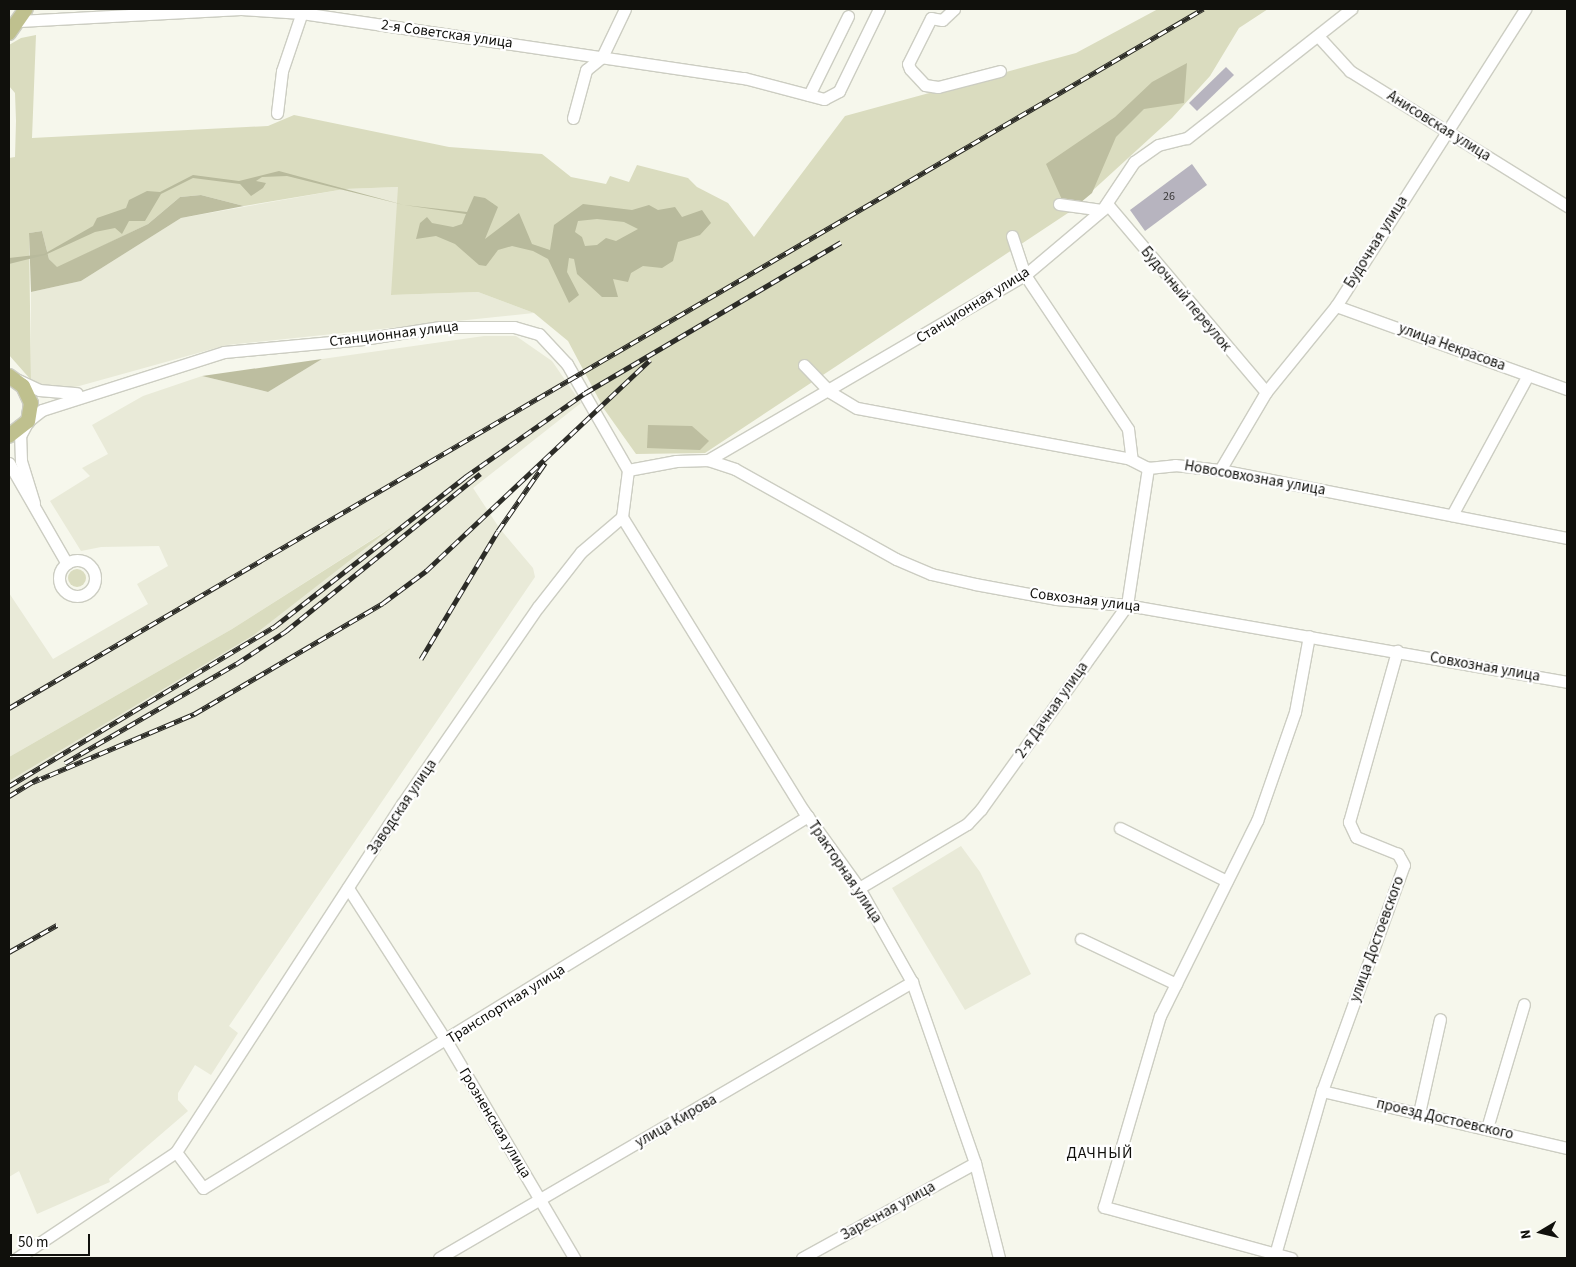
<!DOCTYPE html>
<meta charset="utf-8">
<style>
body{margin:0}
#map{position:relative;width:1576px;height:1267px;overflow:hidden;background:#f6f7ec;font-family:"Source Sans 3",sans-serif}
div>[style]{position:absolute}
.built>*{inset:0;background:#e9ead8}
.green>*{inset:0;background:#dadcbf}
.round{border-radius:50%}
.forest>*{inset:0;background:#bdbea0}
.water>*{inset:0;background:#b8ba9c}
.building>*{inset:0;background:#b7b4bf}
.roads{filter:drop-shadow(1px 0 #cccdc2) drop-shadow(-1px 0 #cccdc2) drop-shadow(0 1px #cccdc2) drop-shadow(0 -1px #cccdc2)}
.minor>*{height:11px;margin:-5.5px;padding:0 5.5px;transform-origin:5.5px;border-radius:5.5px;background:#fff}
.minor>.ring{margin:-5.5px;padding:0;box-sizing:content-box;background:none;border:11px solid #fff;border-radius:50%}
.major>*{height:14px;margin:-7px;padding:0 7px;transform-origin:7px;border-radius:7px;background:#bfc08e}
.rail>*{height:5px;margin-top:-2.5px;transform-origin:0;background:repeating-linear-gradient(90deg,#fff 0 9px,#2c2c27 0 18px);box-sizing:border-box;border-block:1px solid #2c2c27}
span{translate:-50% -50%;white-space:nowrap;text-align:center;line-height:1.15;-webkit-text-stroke:4.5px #fff;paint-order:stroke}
.number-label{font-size:12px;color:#3a3939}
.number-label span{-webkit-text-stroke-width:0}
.street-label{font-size:15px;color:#10100c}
.neighbourhood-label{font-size:16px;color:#10100c;letter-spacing:1px}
.frame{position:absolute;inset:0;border:10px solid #10100c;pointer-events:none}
.north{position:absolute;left:1516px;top:1207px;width:50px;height:50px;-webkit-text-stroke:4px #fff;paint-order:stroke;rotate:261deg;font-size:14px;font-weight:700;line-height:20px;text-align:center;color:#10100c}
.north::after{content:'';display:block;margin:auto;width:18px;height:22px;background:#10100c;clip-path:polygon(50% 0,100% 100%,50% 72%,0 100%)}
.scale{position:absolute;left:10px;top:1234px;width:80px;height:22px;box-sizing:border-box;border:2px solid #10100c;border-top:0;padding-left:6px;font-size:15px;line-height:18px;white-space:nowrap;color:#10100c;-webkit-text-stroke:4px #fff;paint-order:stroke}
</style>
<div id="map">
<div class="built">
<div style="clip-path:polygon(399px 187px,392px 295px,478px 292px,534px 313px,227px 345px,72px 388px,50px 387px,31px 380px,31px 292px,81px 281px,181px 218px,345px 189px)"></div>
<div style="clip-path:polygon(484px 336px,516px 336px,552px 361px,581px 403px,473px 488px,500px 529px,533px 568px,535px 577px,229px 1026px,238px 1033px,211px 1075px,195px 1065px,178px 1093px,178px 1100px,188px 1111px,109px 1179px,110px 1182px,37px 1214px,19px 1171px,9px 1177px,9px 781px,254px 635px,387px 530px,232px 629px,9px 757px,9px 593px,53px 659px,148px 604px,137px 584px,168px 566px,159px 546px,101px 547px,81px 551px,50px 501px,90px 476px,82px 468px,108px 454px,92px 425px,143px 396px,202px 376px,268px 392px,322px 359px)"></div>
<div style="clip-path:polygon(961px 846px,980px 872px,1031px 974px,965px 1010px,892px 888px)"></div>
</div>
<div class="green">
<div style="clip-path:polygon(1158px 9px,1268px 9px,1239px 28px,1210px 76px,1172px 118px,1068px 213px,705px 453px,636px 454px,604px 409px,568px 341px,534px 313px,478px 292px,391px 295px,398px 187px,345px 189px,244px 206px,201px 195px,180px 197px,148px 224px,57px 268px,49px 259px,42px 231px,29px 233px,31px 380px,9px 355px,9px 158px,15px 157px,16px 121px,15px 93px,9px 86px,9px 45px,21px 38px,36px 35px,32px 138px,268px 126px,294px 115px,449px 147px,542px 154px,571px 177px,606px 184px,610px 176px,629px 182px,637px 165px,688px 178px,697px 187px,728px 203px,754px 237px,845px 116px,1076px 53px)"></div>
<div style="clip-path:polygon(394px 526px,254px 635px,9px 781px,9px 757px,232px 629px)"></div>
<div class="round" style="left:68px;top:569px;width:18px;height:18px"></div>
</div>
<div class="forest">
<div style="clip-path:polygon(1187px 63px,1184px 103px,1144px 109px,1116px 137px,1092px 193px,1068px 213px,1046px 164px,1115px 117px,1152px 82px)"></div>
<div style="clip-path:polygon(201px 195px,244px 206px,181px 218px,81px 281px,31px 292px,29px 233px,42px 231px,49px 259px,57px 267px,148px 224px,180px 197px)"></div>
<div style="clip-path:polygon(322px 359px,268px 392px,202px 376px)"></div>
<div style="clip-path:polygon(648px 425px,692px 426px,709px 441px,700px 450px,647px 448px)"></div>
</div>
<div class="water">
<div style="clip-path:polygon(evenodd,279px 171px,404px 205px,467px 212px,474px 196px,485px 198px,498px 207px,485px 239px,519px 213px,532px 244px,550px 250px,554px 225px,583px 204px,632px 210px,649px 205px,658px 210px,675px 207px,682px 217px,702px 210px,711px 223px,700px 235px,678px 242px,673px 261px,662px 268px,643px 266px,631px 273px,628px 282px,613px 279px,618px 297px,602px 297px,577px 274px,574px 259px,569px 258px,567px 272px,579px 295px,569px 303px,548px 259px,533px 251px,512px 246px,498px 250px,486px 266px,479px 265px,455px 244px,436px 236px,416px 239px,420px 223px,427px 217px,432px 223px,453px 227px,462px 224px,466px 214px,404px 205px,287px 176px,262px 177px,256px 181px,266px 183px,263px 188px,251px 196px,240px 184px,193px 178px,161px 194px,145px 221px,129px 221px,122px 234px,115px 228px,95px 232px,45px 255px,9px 264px,9px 258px,44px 254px,93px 226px,97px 218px,126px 208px,129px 200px,147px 191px,160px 192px,193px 175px,239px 181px,279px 171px,597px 219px,624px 222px,638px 229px,616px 241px,606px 238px,597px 245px,585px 246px,582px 237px,575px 232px,578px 221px,597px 219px)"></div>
</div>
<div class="building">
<div style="clip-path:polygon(1226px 67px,1234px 75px,1197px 111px,1189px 103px)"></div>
<div style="clip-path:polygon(1192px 164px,1207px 185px,1145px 231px,1130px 210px)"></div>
</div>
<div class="roads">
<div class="minor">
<div style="left:954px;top:9px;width:16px;rotate:137deg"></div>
<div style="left:942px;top:20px;width:11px;rotate:-170deg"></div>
<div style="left:931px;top:18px;width:51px;rotate:116.6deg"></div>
<div style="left:908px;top:64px;width:5px;rotate:68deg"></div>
<div style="left:910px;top:69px;width:22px;rotate:47deg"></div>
<div style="left:925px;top:85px;width:13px;rotate:9deg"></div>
<div style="left:938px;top:87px;width:64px;rotate:-14.5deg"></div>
<div style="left:19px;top:21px;width:222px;rotate:-3.1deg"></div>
<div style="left:241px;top:9px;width:61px;rotate:3.8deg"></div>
<div style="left:302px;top:13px;width:447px;rotate:8.4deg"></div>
<div style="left:744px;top:78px;width:83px;rotate:14.7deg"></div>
<div style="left:824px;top:99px;width:17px;rotate:-28deg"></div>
<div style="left:839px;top:91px;width:91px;rotate:-64deg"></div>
<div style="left:1318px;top:36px;width:47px;rotate:47.6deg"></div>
<div style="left:1350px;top:71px;width:256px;rotate:31.9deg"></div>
<div style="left:809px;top:95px;width:88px;rotate:-63.7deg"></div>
<div style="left:277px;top:113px;width:42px;rotate:-83.2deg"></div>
<div style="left:282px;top:71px;width:65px;rotate:-71.3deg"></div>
<div style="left:573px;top:118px;width:50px;rotate:-74.8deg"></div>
<div style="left:586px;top:70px;width:21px;rotate:-39deg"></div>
<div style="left:602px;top:57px;width:53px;rotate:-64.4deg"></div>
<div style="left:1059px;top:204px;width:43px;rotate:7.9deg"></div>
<div style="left:1102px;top:210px;width:58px;rotate:-56.3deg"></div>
<div style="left:1134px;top:162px;width:29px;rotate:-35deg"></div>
<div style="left:1158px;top:145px;width:30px;rotate:-14deg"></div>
<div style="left:1187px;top:138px;width:209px;rotate:-38.2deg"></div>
<div style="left:1012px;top:236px;width:41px;rotate:71.6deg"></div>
<div style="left:1025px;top:275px;width:185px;rotate:56.2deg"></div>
<div style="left:1128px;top:429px;width:31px;rotate:83deg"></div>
<div style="left:1336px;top:306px;width:245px;rotate:19.8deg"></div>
<div style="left:804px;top:365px;width:37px;rotate:46deg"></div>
<div style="left:830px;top:392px;width:31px;rotate:31deg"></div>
<div style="left:857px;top:408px;width:276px;rotate:10.5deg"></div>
<div style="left:1128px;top:458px;width:22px;rotate:27deg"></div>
<div style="left:1148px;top:468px;width:27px;rotate:-6deg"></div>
<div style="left:1175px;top:465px;width:45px;rotate:6.3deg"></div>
<div style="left:1220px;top:470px;width:354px;rotate:11.1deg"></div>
<div style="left:18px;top:380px;width:23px;rotate:25deg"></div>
<div style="left:39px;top:390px;width:38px;rotate:5deg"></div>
<div style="left:708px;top:460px;width:367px;rotate:-30.3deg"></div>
<div style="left:1025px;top:275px;width:109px;rotate:-40.1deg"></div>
<div style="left:1108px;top:205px;width:245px;rotate:49.8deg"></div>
<div style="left:9px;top:463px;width:116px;rotate:60.1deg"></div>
<div style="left:628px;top:470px;width:49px;rotate:-10.6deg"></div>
<div style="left:676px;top:461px;width:32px;rotate:-2deg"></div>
<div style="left:708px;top:460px;width:28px;rotate:18deg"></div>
<div style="left:735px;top:469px;width:184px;rotate:29.2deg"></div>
<div style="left:896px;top:559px;width:38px;rotate:23deg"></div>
<div style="left:931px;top:574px;width:45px;rotate:12.8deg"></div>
<div style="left:975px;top:584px;width:82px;rotate:10.5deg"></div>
<div style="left:1056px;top:599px;width:71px;rotate:4.8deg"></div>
<div style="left:1127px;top:605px;width:447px;rotate:9.9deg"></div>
<div style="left:1220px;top:470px;width:91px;rotate:-59.5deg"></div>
<div style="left:1266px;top:392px;width:111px;rotate:-50.9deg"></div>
<div style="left:1336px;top:306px;width:352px;rotate:-57.5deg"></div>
<div style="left:34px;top:503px;width:44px;rotate:-107.2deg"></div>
<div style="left:21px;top:461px;width:25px;rotate:-92deg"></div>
<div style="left:20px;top:436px;width:17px;rotate:-62deg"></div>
<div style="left:28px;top:421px;width:18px;rotate:-38deg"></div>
<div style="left:42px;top:410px;width:191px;rotate:-17.7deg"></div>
<div style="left:224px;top:352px;width:140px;rotate:-5.3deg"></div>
<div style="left:363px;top:339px;width:78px;rotate:-8.9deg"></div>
<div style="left:440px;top:327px;width:74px"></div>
<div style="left:514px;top:327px;width:26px;rotate:16deg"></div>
<div style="left:539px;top:334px;width:41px;rotate:47deg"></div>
<div style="left:567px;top:364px;width:122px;rotate:60.1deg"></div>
<div style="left:1452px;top:515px;width:159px;rotate:-61.5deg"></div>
<div style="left:622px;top:517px;width:344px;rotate:58.3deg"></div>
<div style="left:803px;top:810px;width:96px;rotate:54.3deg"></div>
<div style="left:859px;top:888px;width:108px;rotate:60.6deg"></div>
<div style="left:912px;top:982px;width:192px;rotate:70.8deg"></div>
<div style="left:975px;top:1163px;width:98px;rotate:75.8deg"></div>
<div class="ring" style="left:59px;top:560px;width:25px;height:25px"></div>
<div style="left:1120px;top:828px;width:119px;rotate:26.4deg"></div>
<div style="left:348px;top:888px;width:183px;rotate:57.3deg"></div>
<div style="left:447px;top:1042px;width:251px;rotate:59.5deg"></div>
<div style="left:859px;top:888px;width:126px;rotate:-30.7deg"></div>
<div style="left:967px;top:824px;width:21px;rotate:-47deg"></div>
<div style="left:981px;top:809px;width:251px;rotate:-54.4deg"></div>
<div style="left:1127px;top:605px;width:139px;rotate:-81.3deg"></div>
<div style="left:1081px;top:939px;width:105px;rotate:25.3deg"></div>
<div style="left:1322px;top:1091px;width:252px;rotate:13.1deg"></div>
<div style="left:1419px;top:1113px;width:96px;rotate:-77.4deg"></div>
<div style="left:1487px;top:1128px;width:129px;rotate:-73.4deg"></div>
<div style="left:176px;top:1152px;width:45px;rotate:53.1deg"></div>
<div style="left:203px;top:1188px;width:710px;rotate:-31.59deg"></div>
<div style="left:17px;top:1258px;width:191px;rotate:-33.7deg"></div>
<div style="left:176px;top:1152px;width:415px;rotate:-57deg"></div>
<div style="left:402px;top:804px;width:239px;rotate:-55.4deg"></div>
<div style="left:538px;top:607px;width:70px;rotate:-52deg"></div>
<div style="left:581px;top:552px;width:54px;rotate:-40.5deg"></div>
<div style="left:622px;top:517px;width:47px;rotate:-82.7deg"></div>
<div style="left:439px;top:1258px;width:548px;rotate:-30.26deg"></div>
<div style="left:802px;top:1258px;width:197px;rotate:-28.8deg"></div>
<div style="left:1274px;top:1258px;width:174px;rotate:-74deg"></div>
<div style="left:1322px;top:1091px;width:240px;rotate:-70.1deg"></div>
<div style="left:1404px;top:865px;width:13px;rotate:-119deg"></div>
<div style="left:1398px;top:854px;width:45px;rotate:-158deg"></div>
<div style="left:1356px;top:837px;width:17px;rotate:-115deg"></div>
<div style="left:1349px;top:822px;width:178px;rotate:-74.3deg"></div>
<div style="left:1291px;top:1258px;width:194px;rotate:-164.7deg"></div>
<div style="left:1104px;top:1207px;width:199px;rotate:-73.7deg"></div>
<div style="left:1160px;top:1016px;width:218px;rotate:-63.6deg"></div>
<div style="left:1257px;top:821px;width:115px;rotate:-70.8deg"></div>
<div style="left:1295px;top:712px;width:77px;rotate:-79.6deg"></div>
</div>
<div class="major">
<div style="left:9px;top:33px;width:29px;rotate:-55deg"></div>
<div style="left:9px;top:376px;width:17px;rotate:36deg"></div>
<div style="left:23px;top:386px;width:19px;rotate:65deg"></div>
<div style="left:31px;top:403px;width:18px;rotate:99deg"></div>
<div style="left:28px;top:421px;width:24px;rotate:142deg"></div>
</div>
</div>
<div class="rail">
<div style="left:421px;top:659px;width:149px;rotate:-59deg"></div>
<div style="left:498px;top:531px;width:83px;rotate:-55.3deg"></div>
<div style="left:9px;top:708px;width:1384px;rotate:-30.35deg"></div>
<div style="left:65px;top:763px;width:198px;rotate:-30.1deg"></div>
<div style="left:236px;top:664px;width:60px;rotate:-33.4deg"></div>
<div style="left:286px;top:631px;width:250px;rotate:-39deg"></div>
<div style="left:33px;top:782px;width:175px;rotate:-22.9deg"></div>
<div style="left:194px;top:714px;width:219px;rotate:-30.4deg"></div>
<div style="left:383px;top:603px;width:54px;rotate:-36.7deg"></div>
<div style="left:426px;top:571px;width:308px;rotate:-43.3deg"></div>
<div style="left:9px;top:786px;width:309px;rotate:-31deg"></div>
<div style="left:274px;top:627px;width:243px;rotate:-38.1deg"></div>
<div style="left:465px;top:477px;width:146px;rotate:-35deg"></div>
<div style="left:585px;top:393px;width:297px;rotate:-30.5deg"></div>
<div style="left:9px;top:796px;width:35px;rotate:-31deg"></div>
<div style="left:9px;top:952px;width:55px;rotate:-29.4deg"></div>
</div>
<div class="number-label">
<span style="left:1169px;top:197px">26</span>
</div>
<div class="street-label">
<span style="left:447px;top:34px;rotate:8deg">2-я Советская улица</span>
<span style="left:1439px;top:126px;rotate:32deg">Анисовская улица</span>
<span style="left:1376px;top:242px;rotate:-58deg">Будочная улица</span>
<span style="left:1186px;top:299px;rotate:50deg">Будочный переулок</span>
<span style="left:973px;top:305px;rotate:-32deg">Станционная улица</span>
<span style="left:394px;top:334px;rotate:-7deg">Станционная улица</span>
<span style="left:1452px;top:347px;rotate:20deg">улица Некрасова</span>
<span style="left:1255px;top:478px;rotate:10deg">Новосовхозная улица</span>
<span style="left:1085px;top:600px;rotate:7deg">Совхозная улица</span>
<span style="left:1485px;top:667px;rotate:10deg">Совхозная улица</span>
<span style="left:1052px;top:710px;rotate:-55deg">2-я Дачная улица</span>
<span style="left:402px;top:807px;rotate:-56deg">Заводская улица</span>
<span style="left:845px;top:872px;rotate:56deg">Тракторная улица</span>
<span style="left:1377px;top:939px;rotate:-70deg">улица Достоевского</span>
<span style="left:506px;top:1004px;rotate:-32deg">Транспортная улица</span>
<span style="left:1445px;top:1119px;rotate:13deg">проезд Достоевского</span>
<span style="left:676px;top:1121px;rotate:-30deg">улица Кирова</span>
<span style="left:495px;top:1123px;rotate:59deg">Грозненская улица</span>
<span style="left:888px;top:1211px;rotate:-29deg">Заречная улица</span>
</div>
<div class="neighbourhood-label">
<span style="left:1100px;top:1153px">ДАЧНЫЙ</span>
</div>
<div class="frame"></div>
<div class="north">N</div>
<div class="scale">50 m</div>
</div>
